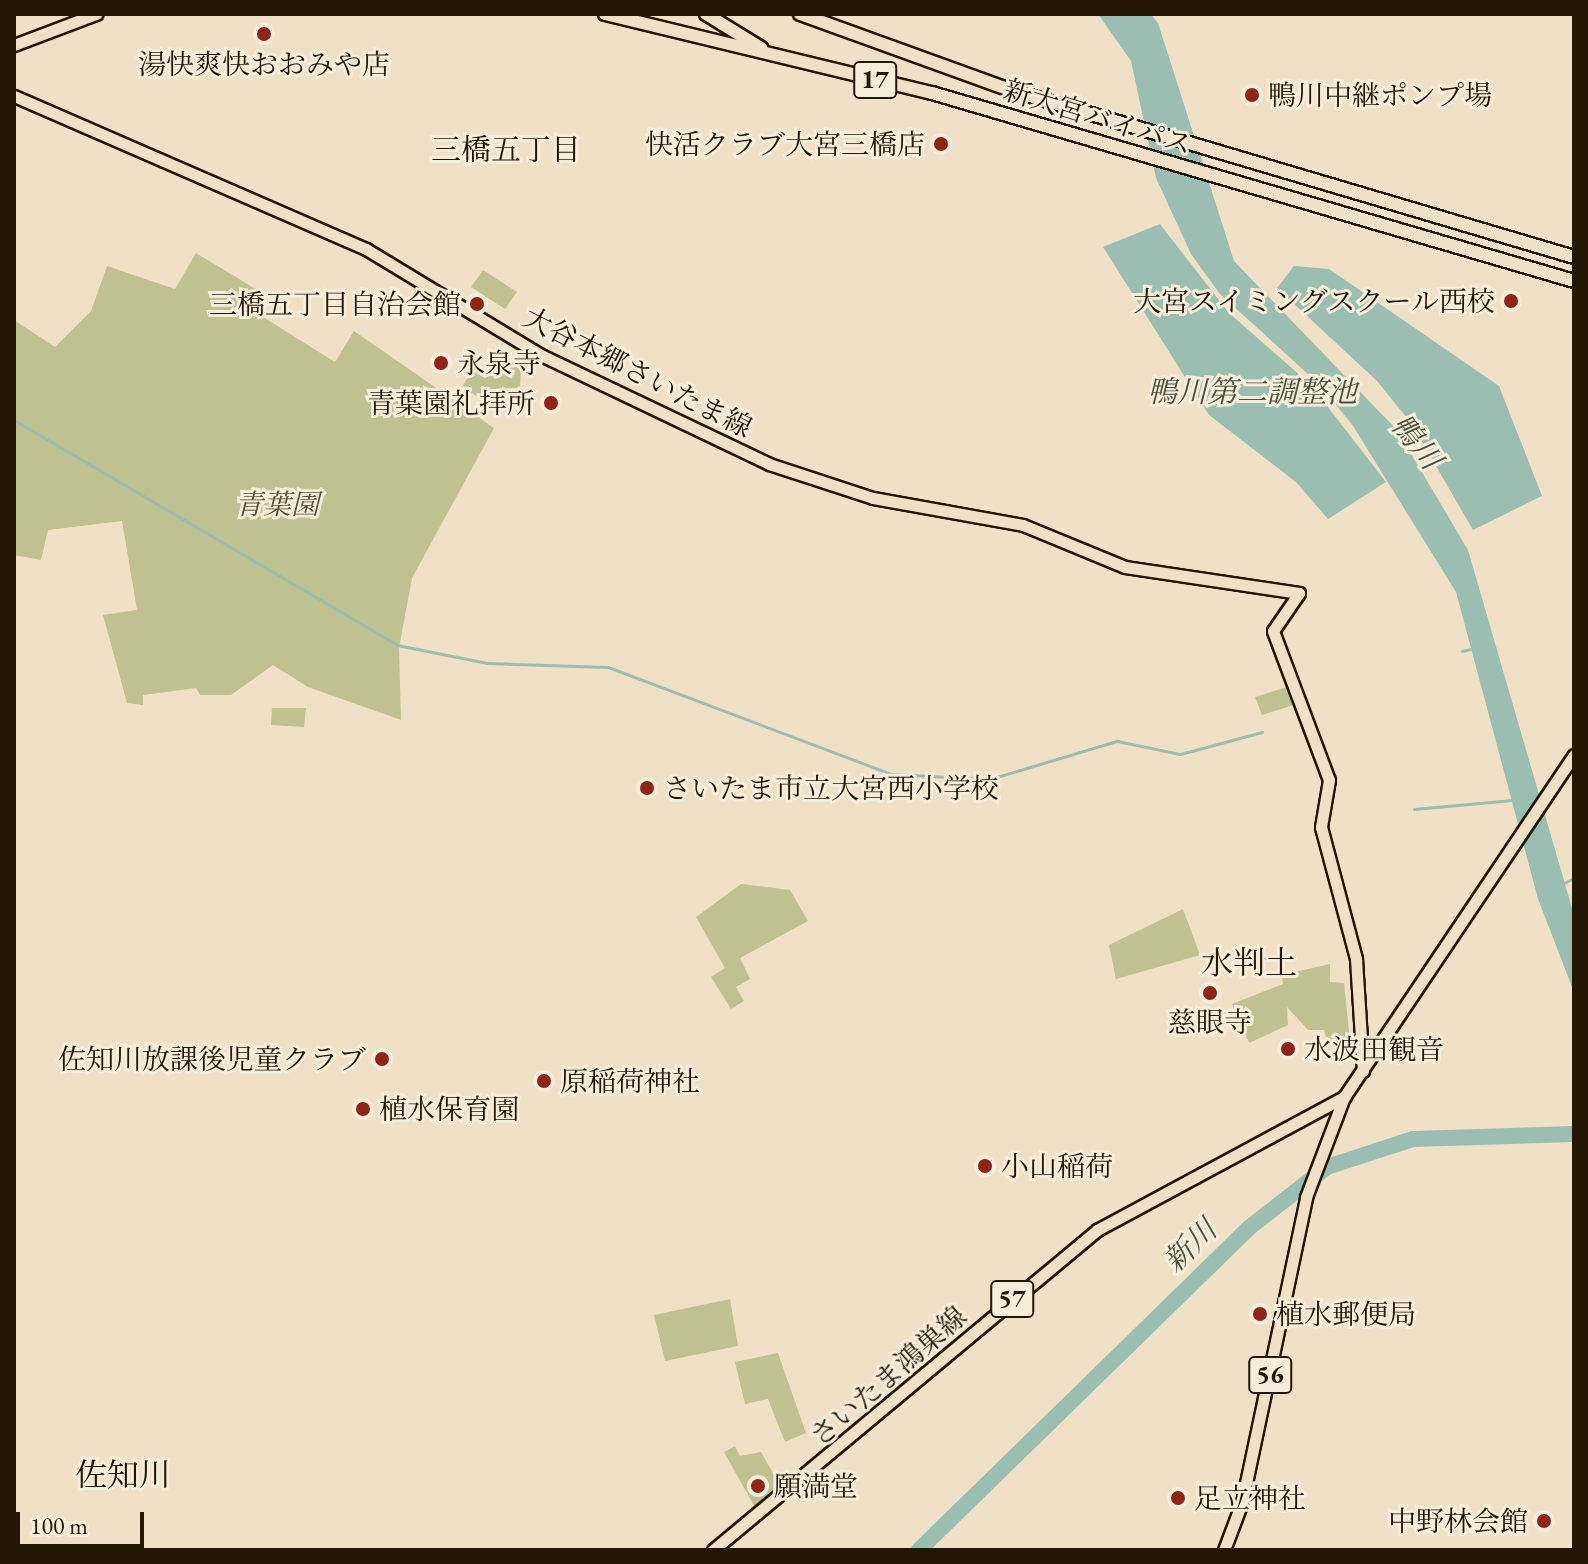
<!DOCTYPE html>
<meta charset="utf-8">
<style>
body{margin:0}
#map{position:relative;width:1588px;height:1564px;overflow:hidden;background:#f0e1c6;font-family:"EB Garamond","Noto Serif JP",serif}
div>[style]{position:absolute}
.green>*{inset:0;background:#bfc191}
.water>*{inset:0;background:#9abeb2}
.stream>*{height:3px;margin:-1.5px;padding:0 1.5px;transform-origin:1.5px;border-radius:1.5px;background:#9abeb2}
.river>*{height:16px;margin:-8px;padding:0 8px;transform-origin:8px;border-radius:8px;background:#9abeb2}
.roads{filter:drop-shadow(2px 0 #231604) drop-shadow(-2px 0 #231604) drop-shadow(0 2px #231604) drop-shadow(0 -2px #231604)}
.major>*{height:11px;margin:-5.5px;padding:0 5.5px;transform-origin:5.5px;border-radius:5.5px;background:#f0e1c6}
.highway>*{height:12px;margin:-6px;padding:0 6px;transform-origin:6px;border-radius:6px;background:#f0e1c6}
.dots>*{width:22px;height:22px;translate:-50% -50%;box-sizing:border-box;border:4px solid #f5ecda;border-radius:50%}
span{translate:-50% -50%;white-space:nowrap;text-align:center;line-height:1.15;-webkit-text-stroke:6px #f5ecda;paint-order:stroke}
.shield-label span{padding:2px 6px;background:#f5ecda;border:2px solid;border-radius:6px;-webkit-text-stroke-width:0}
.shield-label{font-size:26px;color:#231604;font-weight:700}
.poi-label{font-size:28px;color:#231604}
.left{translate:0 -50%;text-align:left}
.right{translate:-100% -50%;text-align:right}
.street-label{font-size:28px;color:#231604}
.park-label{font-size:28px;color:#5a5235;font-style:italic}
.neighbourhood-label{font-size:30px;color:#231604}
.water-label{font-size:30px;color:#4d5141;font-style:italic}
.quarter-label{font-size:32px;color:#231604}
.frame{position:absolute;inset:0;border:16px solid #231604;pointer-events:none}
.scale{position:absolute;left:16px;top:1512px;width:128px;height:36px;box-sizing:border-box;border:4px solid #231604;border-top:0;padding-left:10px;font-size:24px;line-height:28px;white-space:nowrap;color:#231604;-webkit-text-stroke:6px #f5ecda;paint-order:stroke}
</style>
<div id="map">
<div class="green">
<div style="clip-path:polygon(196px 253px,264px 294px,255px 312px,335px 362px,354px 331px,494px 428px,412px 578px,399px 648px,401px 720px,308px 687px,273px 665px,231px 695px,200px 695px,196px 688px,143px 695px,143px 705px,127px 703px,103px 615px,137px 610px,122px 521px,48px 530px,41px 560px,14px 555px,14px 320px,55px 347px,91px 311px,107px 266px,175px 289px)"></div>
<div style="clip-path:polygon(483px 270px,517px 292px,505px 309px,471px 287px)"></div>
<div style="clip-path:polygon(521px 367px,520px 388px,487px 389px,480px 398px,462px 387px,472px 370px)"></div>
<div style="clip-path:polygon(1290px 686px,1297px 704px,1262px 715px,1255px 697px)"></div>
<div style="clip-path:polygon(272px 708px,306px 708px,304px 727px,271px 725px)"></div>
<div style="clip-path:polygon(741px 884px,790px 890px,808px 921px,740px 958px,750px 979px,736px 987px,744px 1001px,731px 1009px,711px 977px,725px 968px,696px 917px)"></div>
<div style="clip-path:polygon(1183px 909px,1200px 955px,1116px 979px,1109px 945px)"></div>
<div style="clip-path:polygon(1330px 964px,1330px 982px,1344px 983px,1350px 1040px,1327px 1041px,1324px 1030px,1308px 1030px,1287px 1007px,1288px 1025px,1249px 1043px,1232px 1004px,1283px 984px,1282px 975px)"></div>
<div style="clip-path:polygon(730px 1299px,738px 1346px,665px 1361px,654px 1315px)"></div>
<div style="clip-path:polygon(778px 1353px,806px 1433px,785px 1442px,768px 1399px,745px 1404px,735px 1362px)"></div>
<div style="clip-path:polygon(735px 1446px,740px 1456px,761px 1452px,783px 1491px,757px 1511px,724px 1452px)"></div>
</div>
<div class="water">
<div style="clip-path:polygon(1098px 14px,1151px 14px,1158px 23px,1234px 261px,1397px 430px,1468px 550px,1574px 915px,1574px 992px,1538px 899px,1456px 592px,1353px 426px,1321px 386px,1220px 294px,1191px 254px,1156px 178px,1131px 61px)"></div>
<div style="clip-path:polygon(1160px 224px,1229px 313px,1310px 384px,1386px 482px,1328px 519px,1296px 482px,1209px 415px,1103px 247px)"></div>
<div style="clip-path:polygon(1294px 266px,1329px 269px,1499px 386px,1542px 496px,1473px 530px,1411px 423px,1377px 381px,1277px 288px)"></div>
</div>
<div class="stream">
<div style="left:14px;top:420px;width:444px;rotate:30.4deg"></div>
<div style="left:397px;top:645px;width:92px;rotate:11.3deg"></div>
<div style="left:487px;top:663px;width:121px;rotate:1.9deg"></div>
<div style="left:608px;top:667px;width:303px;rotate:20.7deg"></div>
<div style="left:891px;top:774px;width:99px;rotate:2.9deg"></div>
<div style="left:990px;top:779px;width:133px;rotate:-16.7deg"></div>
<div style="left:1117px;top:741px;width:64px;rotate:11.7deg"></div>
<div style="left:1180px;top:754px;width:85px;rotate:-15deg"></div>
<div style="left:1462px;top:651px;width:12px;rotate:-14deg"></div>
<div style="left:1414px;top:809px;width:99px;rotate:-5.2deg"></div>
<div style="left:1560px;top:885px;width:16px;rotate:-27deg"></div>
</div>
<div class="river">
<div style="left:919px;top:1550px;width:462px;rotate:-44.3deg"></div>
<div style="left:1250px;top:1227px;width:98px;rotate:-37.9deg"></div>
<div style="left:1327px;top:1167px;width:90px;rotate:-18deg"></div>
<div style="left:1413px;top:1139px;width:161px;rotate:-1.8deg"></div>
</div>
<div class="roads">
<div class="major">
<div style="left:14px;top:45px;width:88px;rotate:-20.7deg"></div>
<div style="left:14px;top:96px;width:384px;rotate:23.5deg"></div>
<div style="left:366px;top:249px;width:207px;rotate:31.2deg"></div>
<div style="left:543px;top:356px;width:250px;rotate:25.5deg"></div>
<div style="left:769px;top:464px;width:109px;rotate:18.1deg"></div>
<div style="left:873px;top:498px;width:152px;rotate:10.2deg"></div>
<div style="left:1023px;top:525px;width:110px;rotate:22.4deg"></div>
<div style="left:1125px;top:567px;width:176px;rotate:8.5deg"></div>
<div style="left:1299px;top:593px;width:46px;rotate:124.4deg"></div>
<div style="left:1273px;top:631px;width:159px;rotate:69.4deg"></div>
<div style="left:1329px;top:780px;width:48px;rotate:99.7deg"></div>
<div style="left:1321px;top:827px;width:137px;rotate:75.1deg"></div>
<div style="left:1356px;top:959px;width:112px;rotate:86.4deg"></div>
<div style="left:713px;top:1550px;width:500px;rotate:-39.8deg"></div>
<div style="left:1097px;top:1230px;width:281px;rotate:-28.3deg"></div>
<div style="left:1224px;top:1550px;width:51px;rotate:-69.4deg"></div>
<div style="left:1242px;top:1502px;width:312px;rotate:-78.1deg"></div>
<div style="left:1306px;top:1197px;width:107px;rotate:-69.2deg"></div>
<div style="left:1344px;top:1097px;width:412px;rotate:-56.1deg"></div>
</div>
<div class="highway">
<div style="left:605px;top:14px;width:336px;rotate:13.6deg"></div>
<div style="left:932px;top:93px;width:669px;rotate:16.32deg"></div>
<div style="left:706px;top:14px;width:65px;rotate:31.7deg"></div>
<div style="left:800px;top:14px;width:223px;rotate:19.9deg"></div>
<div style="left:1010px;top:90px;width:588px;rotate:16.49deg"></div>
</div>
</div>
<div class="dots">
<div style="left:264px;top:34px;background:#8f2418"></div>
<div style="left:1252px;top:95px;background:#8f2418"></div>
<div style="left:941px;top:144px;background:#8f2418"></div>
<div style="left:1511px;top:301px;background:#8f2418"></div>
<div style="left:477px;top:304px;background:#8f2418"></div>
<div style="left:441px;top:363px;background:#8f2418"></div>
<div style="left:551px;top:403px;background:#8f2418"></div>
<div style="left:647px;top:788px;background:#8f2418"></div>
<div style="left:1210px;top:993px;background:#8f2418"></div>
<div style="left:1288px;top:1049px;background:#8f2418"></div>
<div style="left:382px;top:1059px;background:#8f2418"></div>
<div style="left:544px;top:1081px;background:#8f2418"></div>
<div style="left:363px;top:1109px;background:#8f2418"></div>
<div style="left:985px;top:1166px;background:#8f2418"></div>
<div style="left:1260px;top:1314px;background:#8f2418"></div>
<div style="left:758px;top:1486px;background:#8f2418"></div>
<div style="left:1178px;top:1498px;background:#8f2418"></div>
<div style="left:1544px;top:1521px;background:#8f2418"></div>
</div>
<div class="shield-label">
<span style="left:875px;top:80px">17</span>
<span style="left:1012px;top:1299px">57</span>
<span style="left:1270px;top:1375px">56</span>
</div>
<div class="poi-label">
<span style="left:264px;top:64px">湯快爽快おおみや店</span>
<span class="left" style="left:1268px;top:95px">鴨川中継ポンプ場</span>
<span class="right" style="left:925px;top:144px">快活クラブ大宮三橋店</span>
<span class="right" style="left:1495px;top:301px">大宮スイミングスクール西校</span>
<span class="right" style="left:461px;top:304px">三橋五丁目自治会館</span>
<span class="left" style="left:457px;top:363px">永泉寺</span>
<span class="right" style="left:535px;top:403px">青葉園礼拝所</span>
<span class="left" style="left:663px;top:788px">さいたま市立大宮西小学校</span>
<span style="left:1210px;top:1022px">慈眼寺</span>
<span class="left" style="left:1304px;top:1049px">水波田観音</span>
<span class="right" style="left:366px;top:1059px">佐知川放課後児童クラブ</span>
<span class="left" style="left:560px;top:1081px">原稲荷神社</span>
<span class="left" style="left:379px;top:1109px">植水保育園</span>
<span class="left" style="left:1001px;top:1166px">小山稲荷</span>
<span class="left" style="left:1276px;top:1314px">植水郵便局</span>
<span class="left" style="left:774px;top:1486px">願満堂</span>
<span class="left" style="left:1194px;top:1498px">足立神社</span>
<span class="right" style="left:1528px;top:1521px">中野林会館</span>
</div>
<div class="street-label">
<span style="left:1098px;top:117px;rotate:17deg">新大宮バイパス</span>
<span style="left:638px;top:372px;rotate:27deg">大谷本郷さいたま線</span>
<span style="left:888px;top:1376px;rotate:-41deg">さいたま鴻巣線</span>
</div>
<div class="park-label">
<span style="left:277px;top:504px">青葉園</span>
</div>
<div class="neighbourhood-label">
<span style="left:506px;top:150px">三橋五丁目</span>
</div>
<div class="water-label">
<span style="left:1252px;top:392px">鴨川第二調整池</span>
<span style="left:1416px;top:442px;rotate:51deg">鴨川</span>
<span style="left:1190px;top:1246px;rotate:-44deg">新川</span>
</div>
<div class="quarter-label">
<span style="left:1249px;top:963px">水判土</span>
<span style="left:123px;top:1475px">佐知川</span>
</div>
<div class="frame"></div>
<div class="scale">100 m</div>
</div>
